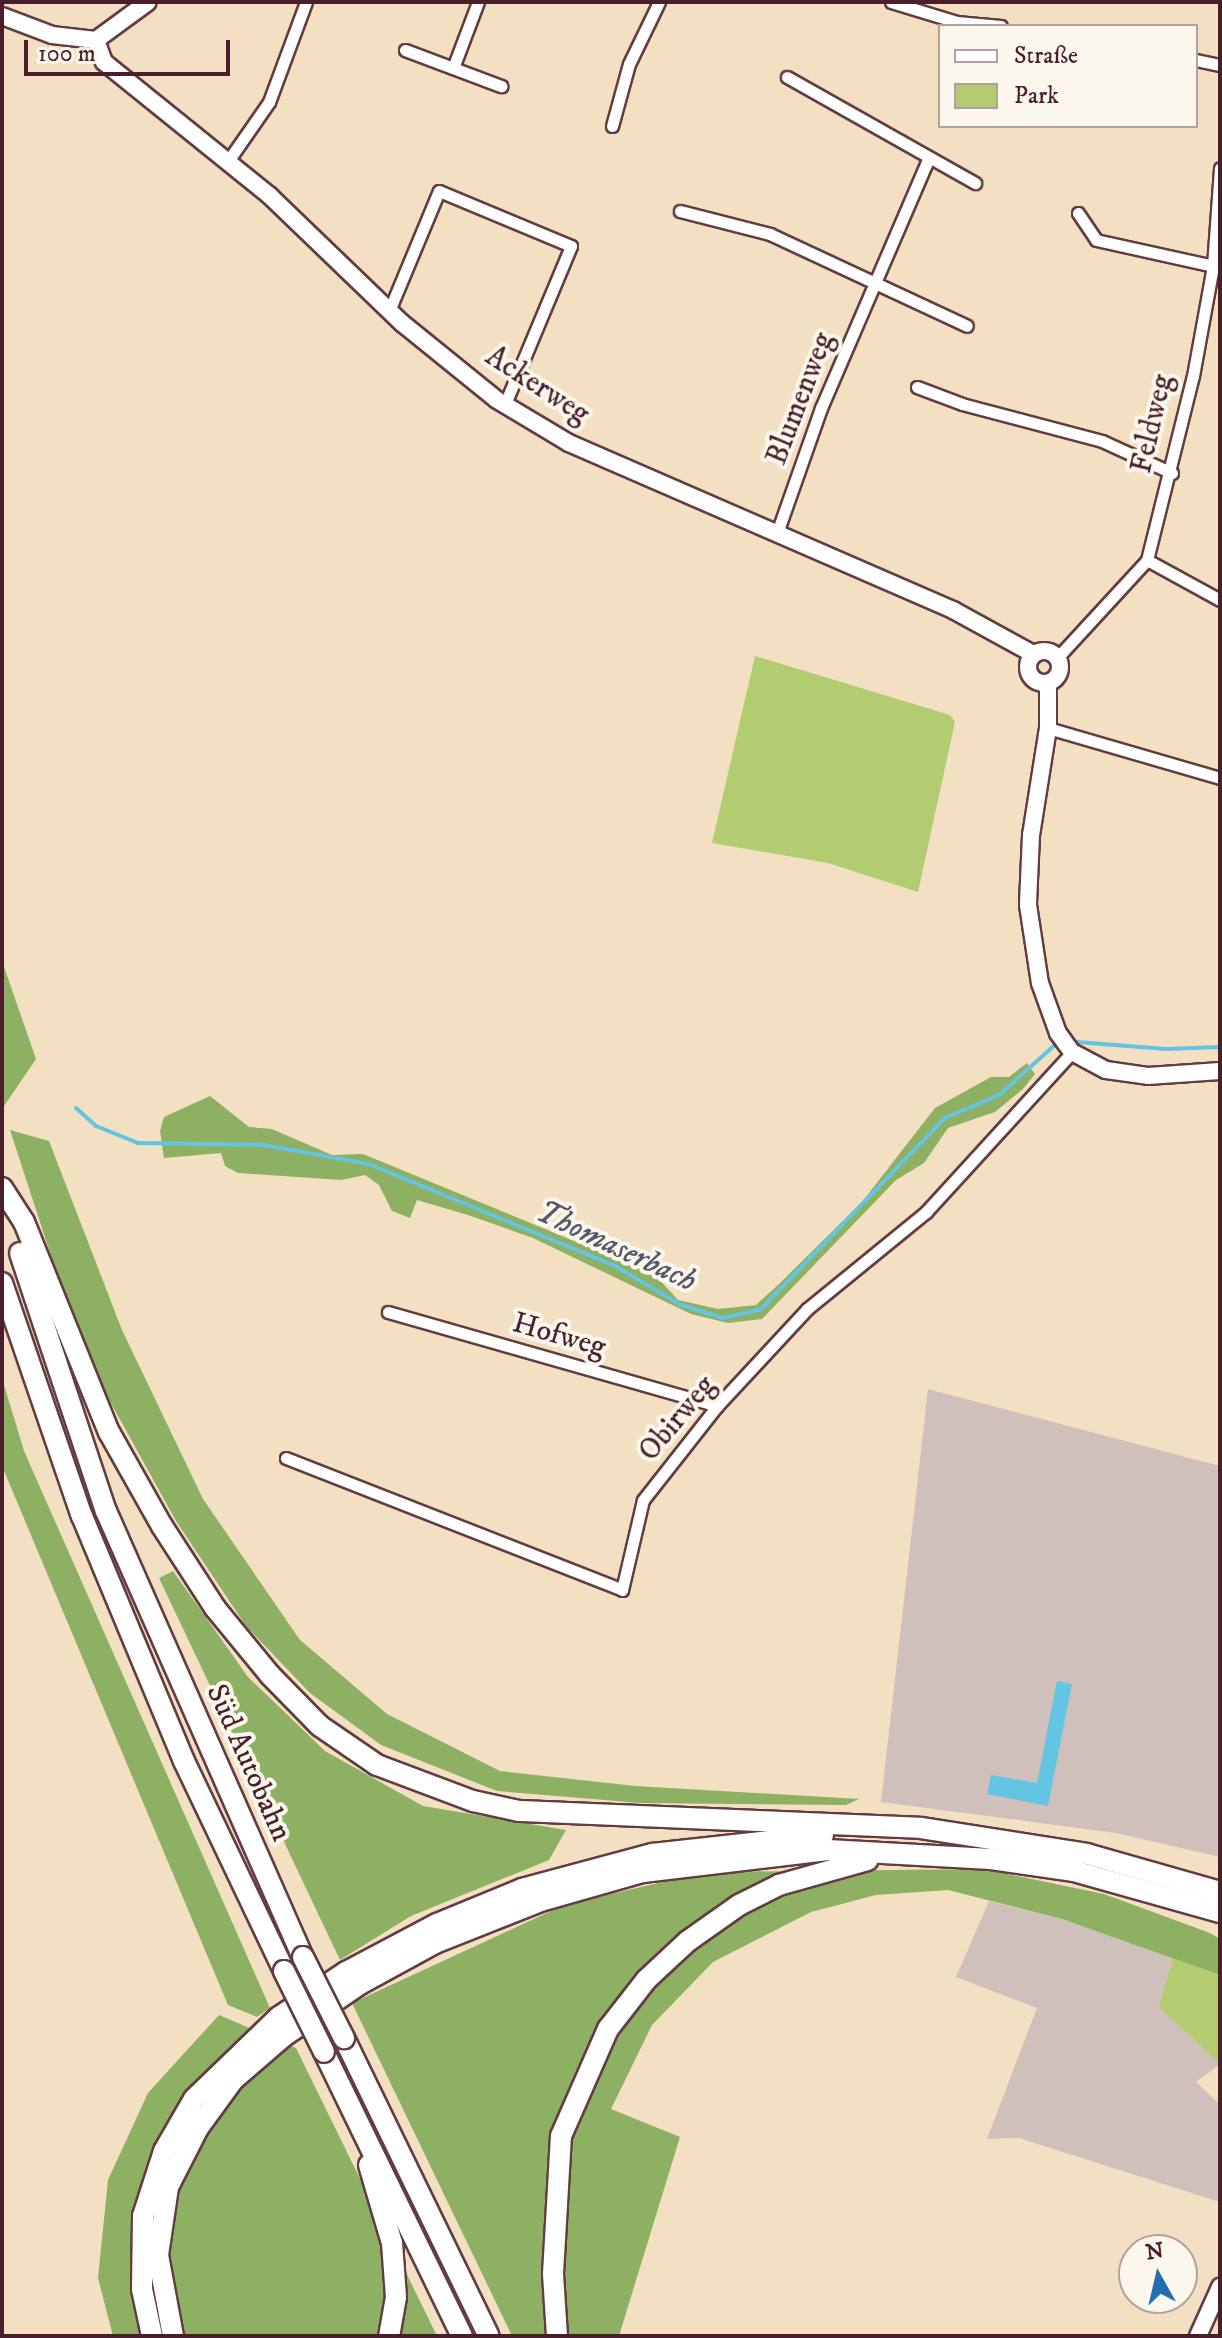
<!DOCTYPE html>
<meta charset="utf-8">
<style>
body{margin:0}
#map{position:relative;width:1222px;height:2338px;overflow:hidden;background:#f3dfc2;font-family:"IM FELL DW Pica",serif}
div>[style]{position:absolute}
.industrial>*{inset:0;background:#cfc0bb}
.green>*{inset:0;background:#b3cc71}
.forest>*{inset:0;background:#8eb063}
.water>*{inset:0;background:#64c5e2}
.stream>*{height:4px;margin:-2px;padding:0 2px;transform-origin:2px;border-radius:2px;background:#64c5e2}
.roads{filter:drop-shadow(2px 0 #633c42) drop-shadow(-2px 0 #633c42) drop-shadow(0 2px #633c42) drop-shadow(0 -2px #633c42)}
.street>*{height:11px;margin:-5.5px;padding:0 5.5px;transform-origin:5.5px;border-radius:5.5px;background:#fff}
.secondary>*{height:16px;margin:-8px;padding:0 8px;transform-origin:8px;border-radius:8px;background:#fff}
.secondary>.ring{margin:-8px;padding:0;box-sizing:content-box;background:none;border:16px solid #fff;border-radius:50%}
.highway>*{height:20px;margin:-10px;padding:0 10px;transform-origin:10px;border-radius:10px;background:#fff}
.bridges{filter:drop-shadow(2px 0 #633c42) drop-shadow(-2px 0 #633c42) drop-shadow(0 2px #633c42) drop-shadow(0 -2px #633c42)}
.highway-bridge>*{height:20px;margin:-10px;padding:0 10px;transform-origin:10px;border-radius:10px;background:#fff}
span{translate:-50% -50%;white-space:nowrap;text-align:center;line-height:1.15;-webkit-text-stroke:8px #fbf7ec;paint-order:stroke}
.street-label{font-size:30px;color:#4a1f2b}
.water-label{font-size:32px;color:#53596b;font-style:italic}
.frame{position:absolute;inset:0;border:4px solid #4a1f2b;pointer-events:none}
.legend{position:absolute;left:938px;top:24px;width:260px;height:104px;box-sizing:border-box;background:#fbf7ec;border:2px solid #b4a19f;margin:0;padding:10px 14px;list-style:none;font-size:24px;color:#4a1f2b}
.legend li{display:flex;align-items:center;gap:16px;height:40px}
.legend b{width:40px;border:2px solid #b4a19f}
.north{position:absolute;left:1118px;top:2234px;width:80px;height:80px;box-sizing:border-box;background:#fbf7ec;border:2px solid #b4a19f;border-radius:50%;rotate:352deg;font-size:22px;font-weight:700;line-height:32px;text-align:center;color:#4a1f2b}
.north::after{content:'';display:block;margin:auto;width:28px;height:36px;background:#1f6fb2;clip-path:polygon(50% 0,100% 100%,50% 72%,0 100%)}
.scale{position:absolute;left:24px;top:40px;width:206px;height:36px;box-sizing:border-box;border:4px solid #4a1f2b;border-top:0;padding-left:10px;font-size:24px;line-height:28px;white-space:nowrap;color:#4a1f2b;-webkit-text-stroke:6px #fbf7ec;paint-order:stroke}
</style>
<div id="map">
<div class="industrial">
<div style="clip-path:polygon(928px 1389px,1220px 1466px,1220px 1857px,1116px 1833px,881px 1802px)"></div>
<div style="clip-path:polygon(989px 1901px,1062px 1919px,1173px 1958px,1160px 2007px,1220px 2064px,1196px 2082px,1220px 2105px,1220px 2202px,1019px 2138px,987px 2139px,1037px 2008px,956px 1977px)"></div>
</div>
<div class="green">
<div style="clip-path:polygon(755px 656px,950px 715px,955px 722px,918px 892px,828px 863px,712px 843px)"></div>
<div style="clip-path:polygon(1173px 1958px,1220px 1975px,1220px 2064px,1159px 2007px)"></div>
</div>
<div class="forest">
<div style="clip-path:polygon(2px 961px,36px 1059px,2px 1109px)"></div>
<div style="clip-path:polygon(1027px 1063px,1035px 1074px,1023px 1089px,995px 1112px,948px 1128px,924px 1163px,896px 1180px,762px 1319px,728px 1323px,691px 1314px,533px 1238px,468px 1215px,417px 1200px,410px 1218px,392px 1211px,379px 1185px,365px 1175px,341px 1180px,238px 1173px,225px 1166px,221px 1153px,164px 1158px,160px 1131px,164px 1117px,210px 1096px,249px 1127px,272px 1129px,332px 1155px,363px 1154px,654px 1274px,678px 1300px,718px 1309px,756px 1305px,778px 1285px,862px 1202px,935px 1108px,991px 1077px,1009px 1077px)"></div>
<div style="clip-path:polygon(10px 1130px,49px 1141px,122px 1330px,203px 1499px,300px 1640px,387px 1714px,500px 1771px,635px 1786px,859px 1799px,846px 1805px,641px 1803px,497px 1791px,381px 1745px,310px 1693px,246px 1626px,176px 1521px,107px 1396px,56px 1271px)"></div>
<div style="clip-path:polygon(2px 1378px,24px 1451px,270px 2008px,257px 2017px,228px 2005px,2px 1466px)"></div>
<div style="clip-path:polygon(173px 1571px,248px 1677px,325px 1751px,423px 1806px,566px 1830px,549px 1860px,411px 1916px,340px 1960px,159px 1578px)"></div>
<div style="clip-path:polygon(983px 1869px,1104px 1894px,1210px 1933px,1220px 1939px,1220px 1975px,1062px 1919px,948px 1890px,876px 1895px,811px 1912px,713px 1962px,652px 2025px,611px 2109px,680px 2137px,619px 2336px,512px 2336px,352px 2003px,564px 1905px,705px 1872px)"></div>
<div style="clip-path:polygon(219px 2015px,296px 2048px,437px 2336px,113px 2336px,98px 2278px,108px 2180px,148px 2093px)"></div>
</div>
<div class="water">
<div style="clip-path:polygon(1057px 1681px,1072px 1684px,1048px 1806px,987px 1794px,991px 1775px,1037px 1783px)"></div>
</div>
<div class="stream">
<div style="left:1077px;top:1042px;width:89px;rotate:4.5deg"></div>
<div style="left:1166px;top:1049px;width:54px;rotate:-2.1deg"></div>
<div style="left:76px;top:1108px;width:27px;rotate:42deg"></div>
<div style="left:96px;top:1126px;width:45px;rotate:22deg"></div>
<div style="left:138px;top:1143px;width:126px;rotate:0.9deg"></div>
<div style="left:264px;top:1145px;width:107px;rotate:10.3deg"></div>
<div style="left:369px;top:1164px;width:266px;rotate:22.5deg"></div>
<div style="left:615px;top:1266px;width:77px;rotate:30.6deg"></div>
<div style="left:681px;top:1305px;width:44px;rotate:17.2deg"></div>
<div style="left:723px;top:1318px;width:39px;rotate:-13deg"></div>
<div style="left:761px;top:1309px;width:265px;rotate:-46.1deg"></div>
<div style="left:945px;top:1118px;width:59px;rotate:-23.1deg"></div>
<div style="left:999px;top:1095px;width:75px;rotate:-41.8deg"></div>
</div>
<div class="roads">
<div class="street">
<div style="left:891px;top:2px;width:69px;rotate:16.9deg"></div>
<div style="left:957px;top:22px;width:44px;rotate:5.2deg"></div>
<div style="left:405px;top:50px;width:103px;rotate:20.6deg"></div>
<div style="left:1196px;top:60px;width:25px;rotate:12deg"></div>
<div style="left:453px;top:68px;width:71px;rotate:-69.3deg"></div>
<div style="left:787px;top:77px;width:216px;rotate:29.4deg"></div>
<div style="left:612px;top:126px;width:64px;rotate:-74.7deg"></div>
<div style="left:629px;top:64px;width:69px;rotate:-64.2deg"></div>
<div style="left:228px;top:161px;width:72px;rotate:-55.2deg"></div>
<div style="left:269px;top:102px;width:107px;rotate:-69.7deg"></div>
<div style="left:680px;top:211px;width:93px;rotate:14.3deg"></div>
<div style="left:770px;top:234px;width:217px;rotate:25deg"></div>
<div style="left:1078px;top:213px;width:32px;rotate:56deg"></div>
<div style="left:1096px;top:240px;width:120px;rotate:12.5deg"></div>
<div style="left:389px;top:311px;width:130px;rotate:-67.4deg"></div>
<div style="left:439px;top:191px;width:143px;rotate:22.6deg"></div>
<div style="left:571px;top:246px;width:171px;rotate:112.7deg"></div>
<div style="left:917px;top:387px;width:48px;rotate:20.7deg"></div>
<div style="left:962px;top:404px;width:145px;rotate:14.8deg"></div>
<div style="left:1102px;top:441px;width:77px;rotate:24.6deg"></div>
<div style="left:777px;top:533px;width:133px;rotate:-70.6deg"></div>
<div style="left:821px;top:408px;width:270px;rotate:-66.7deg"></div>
<div style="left:1147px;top:560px;width:83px;rotate:28.7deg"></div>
<div style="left:1057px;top:658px;width:133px;rotate:-47.4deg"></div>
<div style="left:1147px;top:560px;width:190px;rotate:-76deg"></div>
<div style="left:1193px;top:376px;width:112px;rotate:-79.7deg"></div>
<div style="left:1213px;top:266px;width:98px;rotate:-85.9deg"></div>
<div style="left:1048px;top:728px;width:179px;rotate:16.2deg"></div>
<div style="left:388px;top:1312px;width:342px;rotate:15.9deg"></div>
<div style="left:286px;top:1458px;width:361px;rotate:21.4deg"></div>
<div style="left:622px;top:1590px;width:92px;rotate:-76.9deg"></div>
<div style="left:643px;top:1500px;width:120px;rotate:-51.8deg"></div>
<div style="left:717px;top:1406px;width:132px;rotate:-47.1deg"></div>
<div style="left:807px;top:1309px;width:154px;rotate:-39.2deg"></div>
<div style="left:926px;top:1212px;width:217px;rotate:-47.6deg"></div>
</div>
<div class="secondary">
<div style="left:2px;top:16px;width:53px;rotate:20.8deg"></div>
<div style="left:52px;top:35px;width:44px;rotate:6.5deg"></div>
<div style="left:96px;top:40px;width:64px;rotate:-36.2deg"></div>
<div style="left:96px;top:40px;width:23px;rotate:70deg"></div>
<div style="left:104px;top:62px;width:213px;rotate:38.9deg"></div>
<div style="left:270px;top:196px;width:183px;rotate:43.9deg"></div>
<div style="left:402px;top:323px;width:122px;rotate:39deg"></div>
<div style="left:497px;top:400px;width:84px;rotate:30.8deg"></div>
<div style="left:569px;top:443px;width:419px;rotate:23.5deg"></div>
<div style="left:953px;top:610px;width:91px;rotate:28.8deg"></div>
<div class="ring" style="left:1028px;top:651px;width:16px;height:16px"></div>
<div style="left:1048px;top:683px;width:45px;rotate:90deg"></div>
<div style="left:1048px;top:728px;width:108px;rotate:99deg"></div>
<div style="left:1031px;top:835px;width:70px;rotate:92.5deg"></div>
<div style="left:1028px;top:905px;width:79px;rotate:81.3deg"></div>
<div style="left:1040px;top:983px;width:53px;rotate:70.2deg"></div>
<div style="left:1058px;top:1033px;width:24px;rotate:54deg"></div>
<div style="left:1072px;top:1052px;width:38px;rotate:28deg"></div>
<div style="left:1106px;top:1070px;width:42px;rotate:8.1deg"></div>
<div style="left:1148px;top:1076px;width:72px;rotate:-4deg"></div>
<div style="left:1198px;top:2336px;width:54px;rotate:-65.8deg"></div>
</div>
<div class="highway">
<div style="left:2px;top:1188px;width:40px;rotate:57.1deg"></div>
<div style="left:24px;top:1222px;width:227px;rotate:68deg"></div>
<div style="left:109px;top:1432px;width:108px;rotate:60.6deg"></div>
<div style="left:162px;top:1526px;width:98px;rotate:57.1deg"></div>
<div style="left:215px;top:1608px;width:87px;rotate:50.6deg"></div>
<div style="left:270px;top:1675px;width:71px;rotate:45.6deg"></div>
<div style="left:320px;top:1726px;width:69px;rotate:34.4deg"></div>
<div style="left:377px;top:1765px;width:103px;rotate:20.6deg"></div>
<div style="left:473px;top:1801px;width:47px;rotate:12.3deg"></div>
<div style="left:519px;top:1811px;width:402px;rotate:2.4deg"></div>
<div style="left:921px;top:1828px;width:168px;rotate:8.9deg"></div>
<div style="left:1087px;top:1854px;width:138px;rotate:15.9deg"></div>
<div style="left:20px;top:1253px;width:272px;rotate:71.6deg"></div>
<div style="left:106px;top:1511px;width:488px;rotate:66.2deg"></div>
<div style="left:2px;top:1283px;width:246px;rotate:71.1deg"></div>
<div style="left:82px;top:1516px;width:265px;rotate:67.4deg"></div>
<div style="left:184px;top:1761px;width:233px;rotate:64.5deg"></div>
<div style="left:344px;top:2038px;width:331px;rotate:64.1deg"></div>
<div style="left:324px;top:2052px;width:316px;rotate:64.1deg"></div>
<div style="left:369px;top:2165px;width:81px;rotate:73.6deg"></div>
<div style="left:392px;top:2243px;width:54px;rotate:85.8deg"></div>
<div style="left:396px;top:2297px;width:40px;rotate:100deg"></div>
<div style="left:152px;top:2336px;width:48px;rotate:-102deg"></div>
<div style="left:142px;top:2289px;width:73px;rotate:-89.2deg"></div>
<div style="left:143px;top:2216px;width:68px;rotate:-72.1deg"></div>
<div style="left:164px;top:2151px;width:60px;rotate:-60deg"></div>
<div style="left:194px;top:2099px;width:118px;rotate:-44deg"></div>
<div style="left:279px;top:2017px;width:81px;rotate:-33.9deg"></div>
<div style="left:346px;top:1972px;width:103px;rotate:-27.8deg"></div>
<div style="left:437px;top:1924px;width:92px;rotate:-22.4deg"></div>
<div style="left:522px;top:1889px;width:135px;rotate:-15.1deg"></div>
<div style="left:652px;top:1854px;width:172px;rotate:-6.3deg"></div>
<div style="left:173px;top:2336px;width:82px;rotate:-100.5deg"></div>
<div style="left:158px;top:2255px;width:69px;rotate:-81.6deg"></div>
<div style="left:168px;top:2187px;width:66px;rotate:-63deg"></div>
<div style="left:198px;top:2128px;width:59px;rotate:-53.9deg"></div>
<div style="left:233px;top:2080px;width:67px;rotate:-40.8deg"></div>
<div style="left:284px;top:2036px;width:92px;rotate:-34.4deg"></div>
<div style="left:360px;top:1984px;width:85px;rotate:-28.7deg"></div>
<div style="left:435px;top:1943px;width:114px;rotate:-21.6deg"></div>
<div style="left:541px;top:1901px;width:106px;rotate:-15.9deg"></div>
<div style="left:643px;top:1872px;width:186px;rotate:-6.8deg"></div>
<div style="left:828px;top:1850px;width:163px;rotate:3.2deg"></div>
<div style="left:991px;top:1859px;width:84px;rotate:8.2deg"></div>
<div style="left:1074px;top:1871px;width:152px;rotate:15.7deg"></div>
<div style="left:557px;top:2336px;width:62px;rotate:-93.7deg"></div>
<div style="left:553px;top:2274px;width:138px;rotate:-86.7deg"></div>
<div style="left:561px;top:2136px;width:117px;rotate:-66.3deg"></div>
<div style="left:608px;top:2029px;width:62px;rotate:-52.2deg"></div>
<div style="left:646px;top:1980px;width:57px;rotate:-42.9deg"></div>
<div style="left:688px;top:1941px;width:62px;rotate:-35.2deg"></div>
<div style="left:739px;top:1905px;width:45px;rotate:-26.6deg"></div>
<div style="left:779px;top:1885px;width:92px;rotate:-15.7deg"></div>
</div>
</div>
<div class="bridges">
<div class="highway-bridge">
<div style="left:303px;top:1957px;width:91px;rotate:63.2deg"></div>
<div style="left:284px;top:1971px;width:90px;rotate:63.7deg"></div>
</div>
</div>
<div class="street-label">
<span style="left:537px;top:386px;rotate:33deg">Ackerweg</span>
<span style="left:801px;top:399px;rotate:-69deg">Blumenweg</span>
<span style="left:1153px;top:424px;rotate:-77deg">Feldweg</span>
<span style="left:559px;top:1336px;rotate:16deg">Hofweg</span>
<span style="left:678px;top:1419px;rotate:-50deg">Obirweg</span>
<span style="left:248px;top:1763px;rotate:66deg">Süd Autobahn</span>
</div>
<div class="water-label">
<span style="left:616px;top:1247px;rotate:25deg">Thomaserbach</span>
</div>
<div class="frame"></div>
<ul class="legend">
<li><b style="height:10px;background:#fff"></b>Straße</li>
<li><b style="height:22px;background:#b3cc71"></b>Park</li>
</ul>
<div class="north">N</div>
<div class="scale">100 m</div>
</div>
